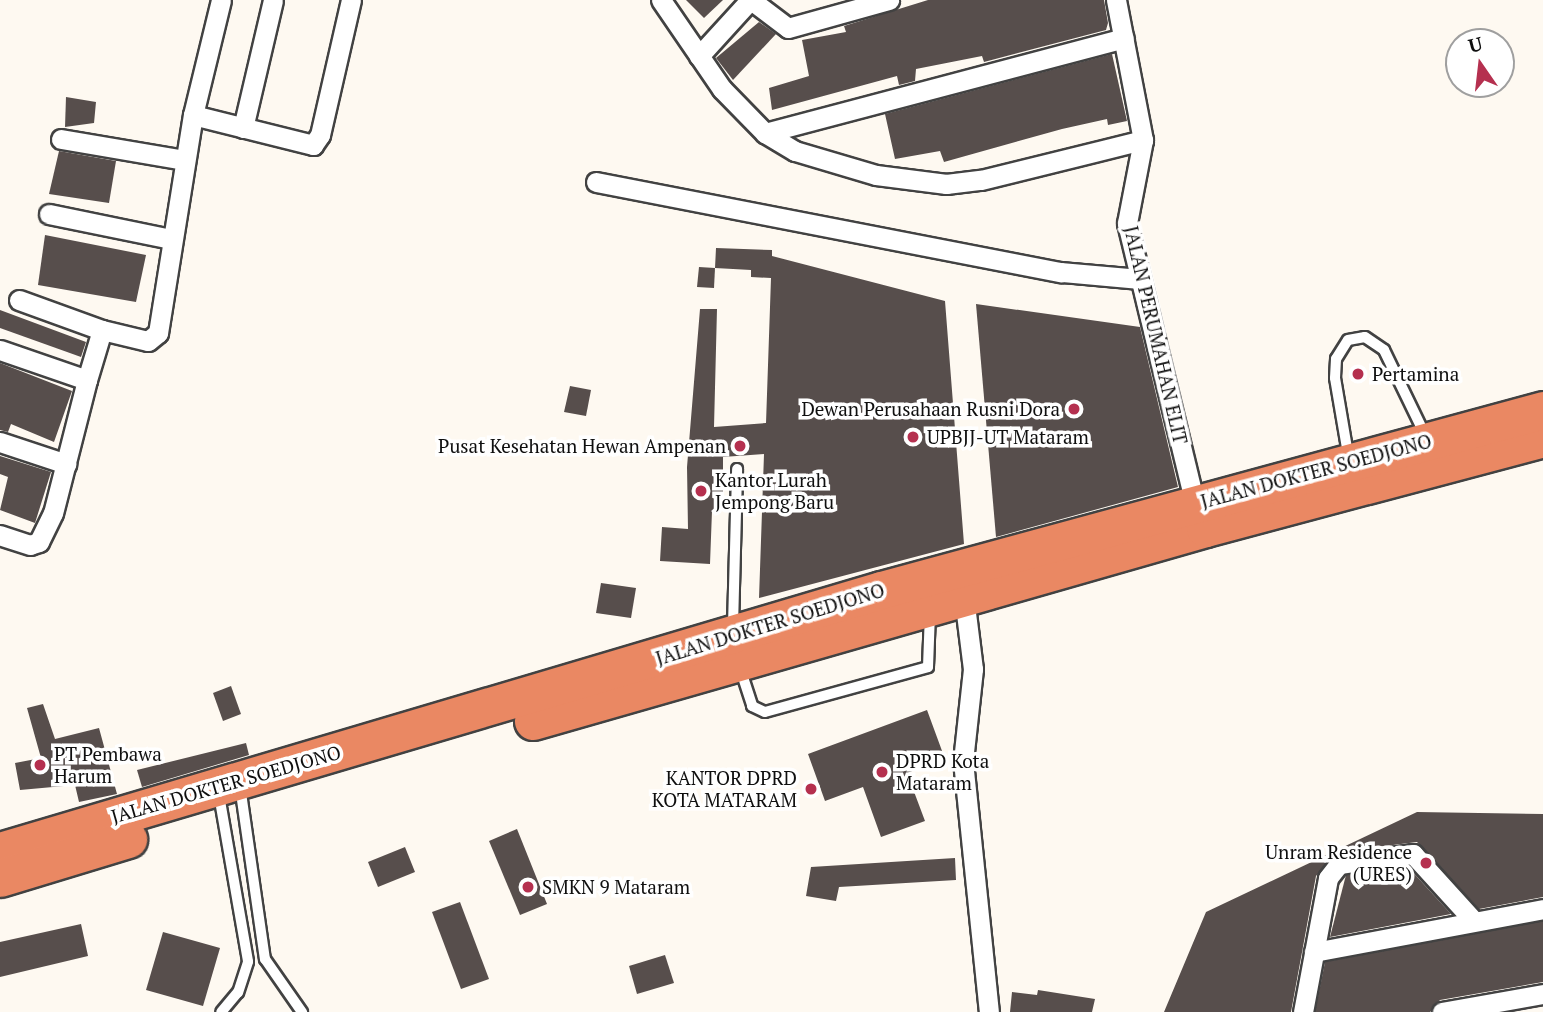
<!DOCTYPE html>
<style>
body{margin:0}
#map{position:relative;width:1543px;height:1012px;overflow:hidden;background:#fef9f1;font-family:"PT Serif",serif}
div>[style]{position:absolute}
.building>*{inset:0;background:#574e4c}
.roads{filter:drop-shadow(2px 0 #424242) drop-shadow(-2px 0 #424242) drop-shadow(0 2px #424242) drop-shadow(0 -2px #424242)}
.lane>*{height:10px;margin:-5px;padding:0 5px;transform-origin:5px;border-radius:5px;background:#fff}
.street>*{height:19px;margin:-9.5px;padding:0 9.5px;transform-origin:9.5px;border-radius:9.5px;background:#fff}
.highway>*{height:37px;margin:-18.5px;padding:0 18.5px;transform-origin:18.5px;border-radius:18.5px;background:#ea8863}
.dots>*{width:19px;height:19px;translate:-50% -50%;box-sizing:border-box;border:4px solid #fff;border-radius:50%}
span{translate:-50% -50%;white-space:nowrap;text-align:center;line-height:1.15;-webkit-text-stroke:7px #fff;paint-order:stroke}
.street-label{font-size:19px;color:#0f0f0f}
.poi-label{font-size:19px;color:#0f0f0f}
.left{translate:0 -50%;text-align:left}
.right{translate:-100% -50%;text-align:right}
.north{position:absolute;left:1445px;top:28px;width:70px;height:70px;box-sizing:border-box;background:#fff;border:2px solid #9f9f9f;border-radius:50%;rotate:346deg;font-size:19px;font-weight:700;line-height:28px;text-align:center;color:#0f0f0f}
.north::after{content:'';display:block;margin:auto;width:24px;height:32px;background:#b5304f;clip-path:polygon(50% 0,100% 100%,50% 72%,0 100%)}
</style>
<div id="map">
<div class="building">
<div style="clip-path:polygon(686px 0,723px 0,704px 18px)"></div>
<div style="clip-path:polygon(928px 0,1104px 0,1108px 23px,1106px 30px,984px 62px,982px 56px,916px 69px,915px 81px,899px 85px,897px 76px,772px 110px,769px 88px,809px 76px,802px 40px,846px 32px,844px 26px)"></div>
<div style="clip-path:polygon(759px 22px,776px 34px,733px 80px,716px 58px)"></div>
<div style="clip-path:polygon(1112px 54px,1127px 121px,1108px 125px,1107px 119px,1062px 129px,944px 162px,940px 151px,895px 159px,885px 114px)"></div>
<div style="clip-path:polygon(66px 97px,96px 102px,94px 123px,65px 127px)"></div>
<div style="clip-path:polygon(59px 151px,116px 161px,109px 203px,49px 194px)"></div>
<div style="clip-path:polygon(45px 235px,146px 255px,136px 302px,38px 285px)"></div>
<div style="clip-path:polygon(716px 248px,772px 250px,772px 256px,945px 301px,964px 544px,759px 598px,764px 454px,723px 457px,723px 511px,712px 511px,710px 564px,660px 561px,662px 527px,688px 529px,687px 467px,700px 309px,717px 309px,714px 427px,766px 423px,771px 278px,751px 277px,751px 270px,715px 268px)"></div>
<div style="clip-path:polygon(699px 267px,715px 268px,714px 288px,697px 287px)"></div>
<div style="clip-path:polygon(976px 304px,1140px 327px,1178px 487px,996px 537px)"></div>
<div style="clip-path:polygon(0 310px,86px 342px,81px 357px,0 328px)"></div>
<div style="clip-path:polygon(0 363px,72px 391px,54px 442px,11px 424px,8px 432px,0 430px)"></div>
<div style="clip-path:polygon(570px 386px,591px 390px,586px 416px,564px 412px)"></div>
<div style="clip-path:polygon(0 456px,51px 472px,35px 523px,0 510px,8px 477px,0 474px)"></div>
<div style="clip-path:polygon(601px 583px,636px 588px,631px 618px,596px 613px)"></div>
<div style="clip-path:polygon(231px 686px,241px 714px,223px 721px,213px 693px)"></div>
<div style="clip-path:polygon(43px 704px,55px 739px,99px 728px,117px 794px,79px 802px,75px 785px,20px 790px,15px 763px,41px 758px,27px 708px)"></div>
<div style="clip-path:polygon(927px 710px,945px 759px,907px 773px,925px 821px,881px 837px,863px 787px,825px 801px,808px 754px)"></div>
<div style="clip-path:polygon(246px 743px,249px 755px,142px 787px,137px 770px)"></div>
<div style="clip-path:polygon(1417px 812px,1543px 814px,1543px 897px,1479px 909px,1417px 842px,1337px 852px,1316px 876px,1291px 1012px,1164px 1012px,1206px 912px)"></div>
<div style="clip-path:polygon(517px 829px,547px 904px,520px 915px,489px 841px)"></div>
<div style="clip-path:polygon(405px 847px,415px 872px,378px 887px,368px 862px)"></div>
<div style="clip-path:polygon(955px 858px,956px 880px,839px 887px,836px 901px,806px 896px,811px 867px)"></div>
<div style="clip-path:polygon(1408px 867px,1451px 914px,1330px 937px,1346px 875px)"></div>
<div style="clip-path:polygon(460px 902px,489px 979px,461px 989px,432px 912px)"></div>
<div style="clip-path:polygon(1543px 921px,1543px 982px,1440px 1000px,1430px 1012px,1315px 1012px,1325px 962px)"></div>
<div style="clip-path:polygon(81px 924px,88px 956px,0 977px,0 942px)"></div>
<div style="clip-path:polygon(163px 932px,220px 948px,203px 1006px,146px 990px)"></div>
<div style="clip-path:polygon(665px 955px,674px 983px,637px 994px,629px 966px)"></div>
<div style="clip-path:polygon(1038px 990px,1095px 999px,1092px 1012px,1010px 1012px,1012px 992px,1037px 995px)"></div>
</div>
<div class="roads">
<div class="lane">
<div style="left:1348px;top:454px;width:77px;rotate:-99.7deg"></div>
<div style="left:1335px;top:378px;width:19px;rotate:-87deg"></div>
<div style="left:1336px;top:359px;width:22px;rotate:-58deg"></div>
<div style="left:1348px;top:340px;width:17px;rotate:-10deg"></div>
<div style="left:1365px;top:337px;width:23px;rotate:34deg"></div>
<div style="left:1384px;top:350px;width:94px;rotate:64.2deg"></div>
<div style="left:733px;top:626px;width:157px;rotate:-88.5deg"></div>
<div style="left:740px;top:668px;width:40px;rotate:72deg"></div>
<div style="left:752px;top:706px;width:14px;rotate:25deg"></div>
<div style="left:765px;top:712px;width:169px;rotate:-15.4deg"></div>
<div style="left:928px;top:667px;width:54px;rotate:-87.9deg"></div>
<div style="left:240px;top:786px;width:175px;rotate:81.8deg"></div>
<div style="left:219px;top:795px;width:169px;rotate:80.1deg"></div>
<div style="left:248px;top:962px;width:32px;rotate:108deg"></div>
<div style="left:238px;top:992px;width:26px;rotate:130deg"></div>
<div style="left:265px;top:959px;width:65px;rotate:55.1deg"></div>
</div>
<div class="street">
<div style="left:661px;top:0;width:108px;rotate:55.6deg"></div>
<div style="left:722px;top:89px;width:62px;rotate:45.7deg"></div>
<div style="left:765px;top:133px;width:35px;rotate:31deg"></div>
<div style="left:795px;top:151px;width:84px;rotate:16.5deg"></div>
<div style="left:876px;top:175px;width:71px;rotate:7.3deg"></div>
<div style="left:946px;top:184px;width:35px;rotate:-7deg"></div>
<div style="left:981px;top:180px;width:167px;rotate:-13.9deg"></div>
<div style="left:751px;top:0;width:46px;rotate:37.1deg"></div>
<div style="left:788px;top:28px;width:105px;rotate:-15.5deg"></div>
<div style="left:1116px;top:0;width:143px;rotate:79.1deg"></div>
<div style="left:1143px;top:140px;width:85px;rotate:100.9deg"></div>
<div style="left:1127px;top:223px;width:289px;rotate:76.4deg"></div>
<div style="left:699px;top:56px;width:76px;rotate:-47.7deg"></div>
<div style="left:193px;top:115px;width:124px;rotate:14deg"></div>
<div style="left:313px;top:145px;width:12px;rotate:-55deg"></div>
<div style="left:320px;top:135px;width:139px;rotate:-77.1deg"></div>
<div style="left:243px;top:128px;width:131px;rotate:-76.8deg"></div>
<div style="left:765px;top:133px;width:371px;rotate:-14.8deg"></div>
<div style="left:61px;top:139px;width:126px;rotate:9.6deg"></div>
<div style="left:596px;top:182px;width:474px;rotate:11deg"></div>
<div style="left:1061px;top:272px;width:78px;rotate:5.1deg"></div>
<div style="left:49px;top:214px;width:125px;rotate:11.6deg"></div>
<div style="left:19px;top:300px;width:88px;rotate:19.9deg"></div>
<div style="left:102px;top:330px;width:52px;rotate:106.7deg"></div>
<div style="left:102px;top:330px;width:47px;rotate:13.4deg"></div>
<div style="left:148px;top:341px;width:13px;rotate:-39deg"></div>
<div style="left:158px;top:333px;width:221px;rotate:-80.9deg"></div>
<div style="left:193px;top:115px;width:118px;rotate:-76.3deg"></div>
<div style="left:0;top:350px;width:92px;rotate:19deg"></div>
<div style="left:87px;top:380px;width:137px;rotate:104.3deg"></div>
<div style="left:53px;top:513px;width:32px;rotate:116deg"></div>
<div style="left:39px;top:542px;width:9px;rotate:162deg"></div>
<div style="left:30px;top:545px;width:32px;rotate:-162deg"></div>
<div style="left:0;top:442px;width:70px;rotate:18.4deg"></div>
<div style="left:964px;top:597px;width:73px;rotate:82.9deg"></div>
<div style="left:973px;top:669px;width:93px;rotate:96.2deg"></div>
<div style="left:963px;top:761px;width:252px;rotate:84.1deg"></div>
<div style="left:1314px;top:952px;width:233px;rotate:-10.6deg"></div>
<div style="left:1303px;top:1012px;width:136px;rotate:-79.4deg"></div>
<div style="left:1328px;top:878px;width:18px;rotate:-52deg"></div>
<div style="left:1339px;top:864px;width:75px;rotate:-7.7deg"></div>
<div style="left:1413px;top:854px;width:91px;rotate:47.7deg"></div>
<div style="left:1442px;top:1012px;width:103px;rotate:-10.1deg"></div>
</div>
<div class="highway">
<div style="left:533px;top:721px;width:699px;rotate:-16.02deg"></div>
<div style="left:1205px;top:528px;width:350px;rotate:-14.9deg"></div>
<div style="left:0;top:851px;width:919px;rotate:-16.5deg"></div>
<div style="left:881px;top:590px;width:686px;rotate:-15.21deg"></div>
<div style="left:0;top:878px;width:134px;rotate:-16.9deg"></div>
</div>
</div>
<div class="dots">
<div style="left:1358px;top:374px;background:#b5304f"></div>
<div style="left:1074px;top:409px;background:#b5304f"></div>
<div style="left:913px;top:437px;background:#b5304f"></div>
<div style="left:740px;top:446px;background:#b5304f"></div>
<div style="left:701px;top:491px;background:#b5304f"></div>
<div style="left:40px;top:765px;background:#b5304f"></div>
<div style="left:882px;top:772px;background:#b5304f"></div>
<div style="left:811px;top:789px;background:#b5304f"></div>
<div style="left:1426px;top:863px;background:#b5304f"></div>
<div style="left:528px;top:887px;background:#b5304f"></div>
</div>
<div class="street-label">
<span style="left:1156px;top:335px;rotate:77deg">JALAN PERUMAHAN ELIT</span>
<span style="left:1316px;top:471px;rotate:-15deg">JALAN DOKTER SOEDJONO</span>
<span style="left:770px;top:624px;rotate:-17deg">JALAN DOKTER SOEDJONO</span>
<span style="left:226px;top:784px;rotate:-16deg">JALAN DOKTER SOEDJONO</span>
</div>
<div class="poi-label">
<span class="left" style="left:1372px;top:374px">Pertamina</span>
<span class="right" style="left:1060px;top:409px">Dewan Perusahaan Rusni Dora</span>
<span class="left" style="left:927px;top:437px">UPBJJ-UT Mataram</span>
<span class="right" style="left:726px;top:446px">Pusat Kesehatan Hewan Ampenan</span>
<span class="left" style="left:715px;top:491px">Kantor Lurah<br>Jempong Baru</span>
<span class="left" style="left:54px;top:765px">PT Pembawa<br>Harum</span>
<span class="left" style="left:896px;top:772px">DPRD Kota<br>Mataram</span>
<span class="right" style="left:797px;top:789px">KANTOR DPRD<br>KOTA MATARAM</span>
<span class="right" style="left:1412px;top:863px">Unram Residence<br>(URES)</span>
<span class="left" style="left:542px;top:887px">SMKN 9 Mataram</span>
</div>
<div class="north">U</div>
</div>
